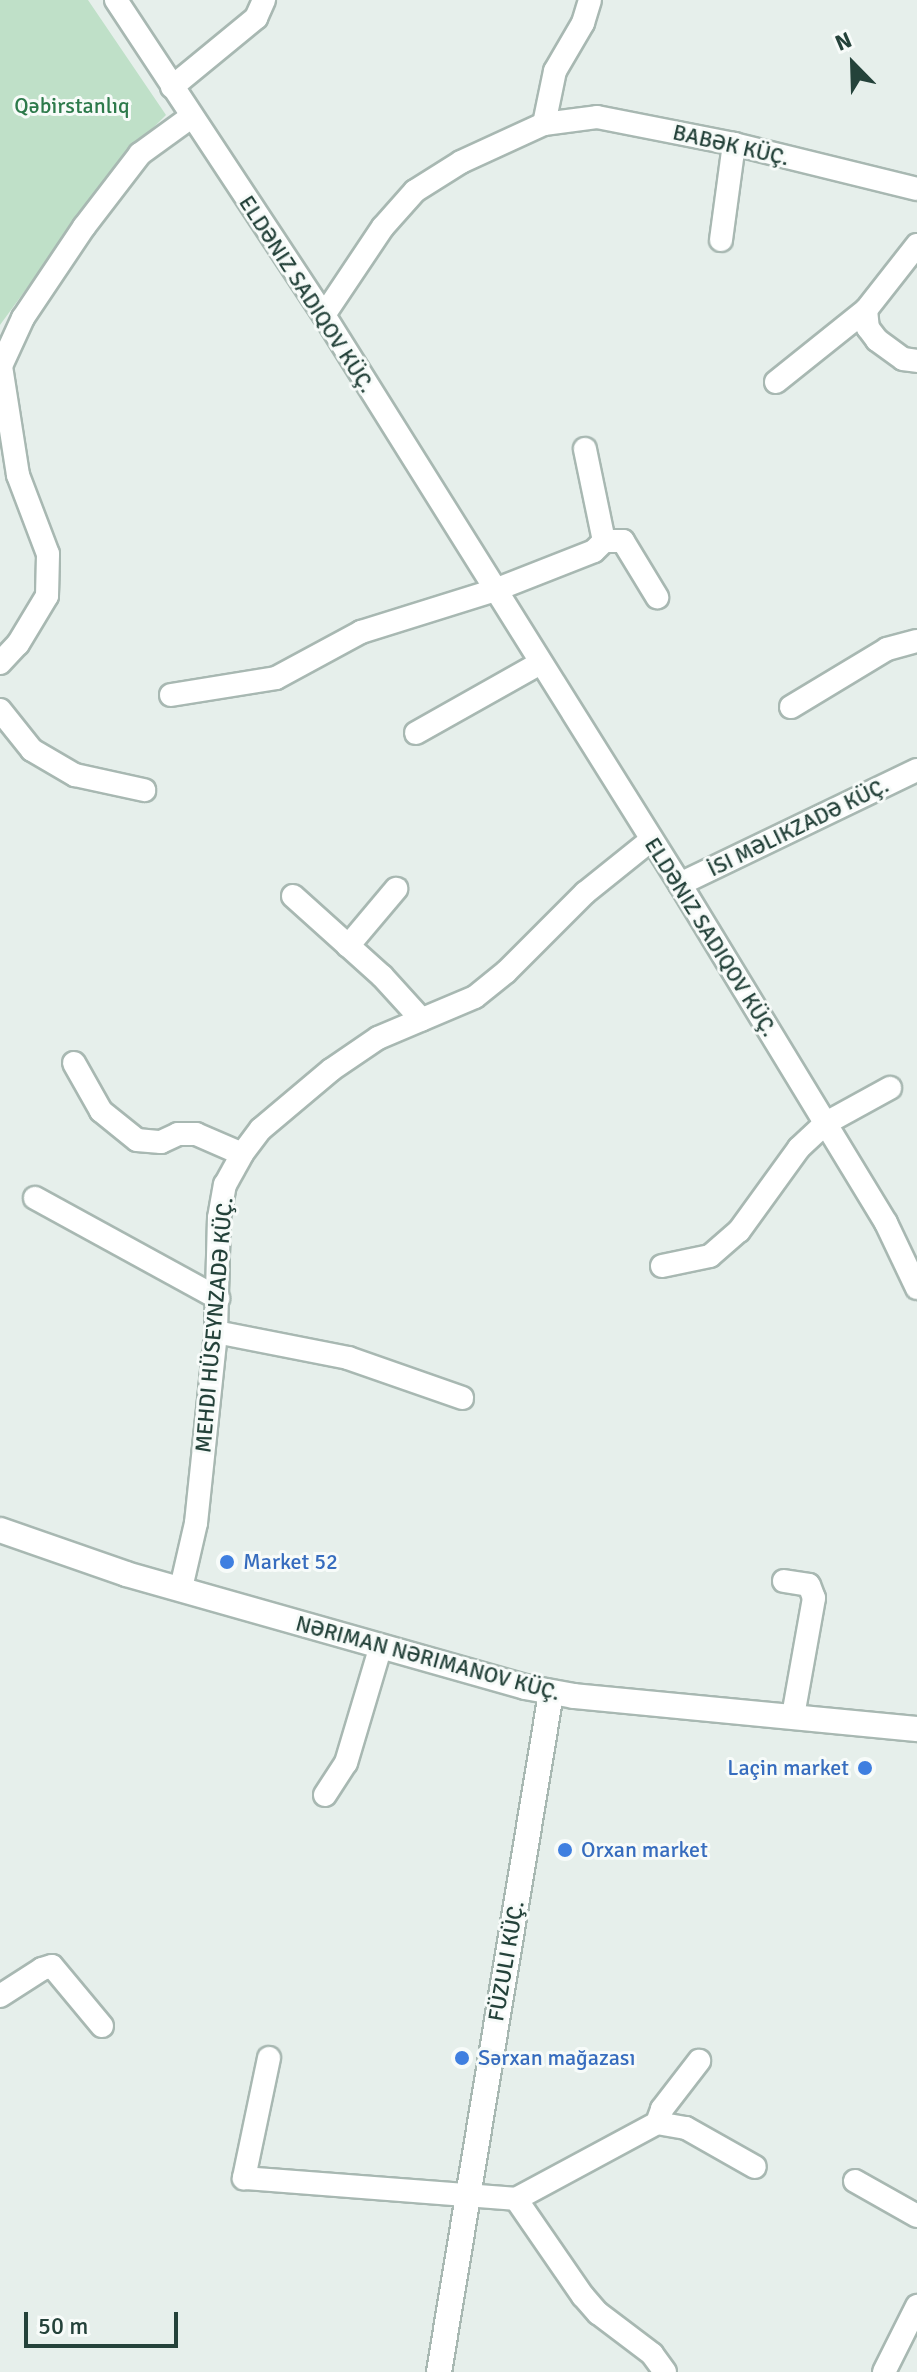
<!DOCTYPE html>
<meta charset="utf-8">
<style>
body{margin:0}
#map{position:relative;width:917px;height:2372px;overflow:hidden;background:#e6efeb;font-family:Signika,sans-serif}
div>[style]{position:absolute}
.green>*{inset:0;background:#bfe0c8}
.roads{filter:drop-shadow(2px 0 #a8b8b2) drop-shadow(-2px 0 #a8b8b2) drop-shadow(0 2px #a8b8b2) drop-shadow(0 -2px #a8b8b2)}
.minor>*{height:22px;margin:-11px;padding:0 11px;transform-origin:11px;border-radius:11px;background:#fff}
.tertiary>*{height:24px;margin:-12px;padding:0 12px;transform-origin:12px;border-radius:12px;background:#fff}
.dots>*{width:22px;height:22px;translate:-50% -50%;box-sizing:border-box;border:4px solid #f7fbf9;border-radius:50%}
span{translate:-50% -50%;white-space:nowrap;text-align:center;line-height:1.15;-webkit-text-stroke:6px #f7fbf9;paint-order:stroke}
.park-label{font-size:22px;color:#2d7a4b}
.street-label{font-size:22px;color:#24423a}
.shop-label{font-size:22px;color:#366cbe}
.left{translate:0 -50%;text-align:left}
.right{translate:-100% -50%;text-align:right}
.north{position:absolute;left:813px;top:24px;width:80px;height:80px;-webkit-text-stroke:6px #f7fbf9;paint-order:stroke;rotate:337deg;font-size:22px;font-weight:700;line-height:32px;text-align:center;color:#24423a}
.north::after{content:'';display:block;margin:auto;width:28px;height:36px;background:#24423a;clip-path:polygon(50% 0,100% 100%,50% 72%,0 100%)}
.scale{position:absolute;left:24px;top:2312px;width:154px;height:36px;box-sizing:border-box;border:4px solid #24423a;border-top:0;padding-left:10px;font-size:24px;line-height:28px;white-space:nowrap;color:#24423a;-webkit-text-stroke:6px #f7fbf9;paint-order:stroke}
</style>
<div id="map">
<div class="green">
<div style="clip-path:polygon(0 0,88px 0,166px 115px,119px 162px,0 325px)"></div>
</div>
<div class="roads">
<div class="minor">
<div style="left:116px;top:0;width:377px;rotate:56.6deg"></div>
<div style="left:324px;top:315px;width:671px;rotate:57.97deg"></div>
<div style="left:680px;top:884px;width:397px;rotate:58.7deg"></div>
<div style="left:886px;top:1223px;width:72px;rotate:64.5deg"></div>
<div style="left:172px;top:87px;width:109px;rotate:-39.4deg"></div>
<div style="left:256px;top:18px;width:20px;rotate:-66deg"></div>
<div style="left:544px;top:124px;width:54px;rotate:-78.3deg"></div>
<div style="left:555px;top:71px;width:56px;rotate:-59.7deg"></div>
<div style="left:583px;top:23px;width:24px;rotate:-73deg"></div>
<div style="left:721px;top:240px;width:97px;rotate:-82.3deg"></div>
<div style="left:917px;top:245px;width:83px;rotate:128.1deg"></div>
<div style="left:866px;top:310px;width:18px;rotate:84deg"></div>
<div style="left:868px;top:328px;width:15px;rotate:53deg"></div>
<div style="left:877px;top:340px;width:32px;rotate:36deg"></div>
<div style="left:903px;top:359px;width:14px;rotate:8deg"></div>
<div style="left:324px;top:315px;width:106px;rotate:-56.2deg"></div>
<div style="left:383px;top:227px;width:48px;rotate:-48.4deg"></div>
<div style="left:415px;top:191px;width:54px;rotate:-32.2deg"></div>
<div style="left:461px;top:162px;width:91px;rotate:-24.6deg"></div>
<div style="left:544px;top:124px;width:53px;rotate:-7.5deg"></div>
<div style="left:597px;top:117px;width:140px;rotate:11.1deg"></div>
<div style="left:734px;top:144px;width:188px;rotate:13.8deg"></div>
<div style="left:776px;top:382px;width:115px;rotate:-38.7deg"></div>
<div style="left:604px;top:541px;width:19px"></div>
<div style="left:623px;top:541px;width:66px;rotate:58.7deg"></div>
<div style="left:0;top:663px;width:26px;rotate:-47deg"></div>
<div style="left:18px;top:644px;width:56px;rotate:-58.9deg"></div>
<div style="left:47px;top:596px;width:42px;rotate:-88.6deg"></div>
<div style="left:48px;top:554px;width:85px;rotate:-110.8deg"></div>
<div style="left:18px;top:475px;width:110px;rotate:-98.9deg"></div>
<div style="left:1px;top:366px;width:53px;rotate:-65.4deg"></div>
<div style="left:23px;top:318px;width:110px;rotate:-56.2deg"></div>
<div style="left:84px;top:227px;width:92px;rotate:-52.5deg"></div>
<div style="left:140px;top:154px;width:63px;rotate:-36deg"></div>
<div style="left:171px;top:695px;width:106px;rotate:-9.2deg"></div>
<div style="left:276px;top:678px;width:97px;rotate:-28.4deg"></div>
<div style="left:361px;top:632px;width:140px;rotate:-17.4deg"></div>
<div style="left:495px;top:590px;width:106px;rotate:-21.5deg"></div>
<div style="left:594px;top:551px;width:14px;rotate:-45deg"></div>
<div style="left:604px;top:541px;width:94px;rotate:-101.7deg"></div>
<div style="left:791px;top:707px;width:112px;rotate:-31.1deg"></div>
<div style="left:887px;top:649px;width:31px;rotate:-15deg"></div>
<div style="left:0;top:710px;width:51px;rotate:51.3deg"></div>
<div style="left:32px;top:750px;width:50px;rotate:30.2deg"></div>
<div style="left:75px;top:775px;width:71px;rotate:12.3deg"></div>
<div style="left:416px;top:733px;width:142px;rotate:-29.4deg"></div>
<div style="left:680px;top:884px;width:263px;rotate:-25.7deg"></div>
<div style="left:293px;top:896px;width:120px;rotate:42deg"></div>
<div style="left:382px;top:976px;width:59px;rotate:47.7deg"></div>
<div style="left:348px;top:946px;width:75px;rotate:-49.9deg"></div>
<div style="left:74px;top:1063px;width:55px;rotate:60.6deg"></div>
<div style="left:101px;top:1111px;width:46px;rotate:38.9deg"></div>
<div style="left:137px;top:1140px;width:24px;rotate:5deg"></div>
<div style="left:161px;top:1142px;width:19px;rotate:-25deg"></div>
<div style="left:178px;top:1134px;width:18px"></div>
<div style="left:196px;top:1134px;width:50px;rotate:23.5deg"></div>
<div style="left:35px;top:1198px;width:209px;rotate:28.7deg"></div>
<div style="left:662px;top:1266px;width:49px;rotate:-11.8deg"></div>
<div style="left:710px;top:1256px;width:38px;rotate:-41deg"></div>
<div style="left:739px;top:1231px;width:102px;rotate:-54.1deg"></div>
<div style="left:799px;top:1148px;width:37px;rotate:-43deg"></div>
<div style="left:826px;top:1123px;width:73px;rotate:-28.7deg"></div>
<div style="left:216px;top:1332px;width:135px;rotate:11.1deg"></div>
<div style="left:348px;top:1358px;width:121px;rotate:19.3deg"></div>
<div style="left:784px;top:1581px;width:25px;rotate:9deg"></div>
<div style="left:809px;top:1585px;width:14px;rotate:69deg"></div>
<div style="left:814px;top:1598px;width:120px;rotate:100.1deg"></div>
<div style="left:181px;top:1588px;width:67px;rotate:-77deg"></div>
<div style="left:196px;top:1523px;width:192px;rotate:-84deg"></div>
<div style="left:216px;top:1332px;width:114px;rotate:-88.5deg"></div>
<div style="left:219px;top:1218px;width:34px;rotate:-80deg"></div>
<div style="left:225px;top:1185px;width:35px;rotate:-61deg"></div>
<div style="left:242px;top:1154px;width:31px;rotate:-53deg"></div>
<div style="left:261px;top:1129px;width:92px;rotate:-40.1deg"></div>
<div style="left:331px;top:1070px;width:57px;rotate:-34.2deg"></div>
<div style="left:378px;top:1038px;width:105px;rotate:-22.9deg"></div>
<div style="left:475px;top:997px;width:40px;rotate:-39deg"></div>
<div style="left:506px;top:972px;width:112px;rotate:-45deg"></div>
<div style="left:585px;top:893px;width:85px;rotate:-38.8deg"></div>
<div style="left:325px;top:1795px;width:38px;rotate:-57deg"></div>
<div style="left:346px;top:1763px;width:119px;rotate:-73.4deg"></div>
<div style="left:0;top:1996px;width:50px;rotate:-32.7deg"></div>
<div style="left:42px;top:1969px;width:10px;rotate:-17deg"></div>
<div style="left:52px;top:1966px;width:78px;rotate:50.2deg"></div>
<div style="left:269px;top:2058px;width:123px;rotate:101.8deg"></div>
<div style="left:244px;top:2178px;width:273px;rotate:4.4deg"></div>
<div style="left:516px;top:2199px;width:160px;rotate:-28.3deg"></div>
<div style="left:657px;top:2123px;width:15px;rotate:-70deg"></div>
<div style="left:662px;top:2109px;width:61px;rotate:-52.4deg"></div>
<div style="left:657px;top:2123px;width:29px;rotate:10deg"></div>
<div style="left:686px;top:2128px;width:79px;rotate:29.5deg"></div>
<div style="left:855px;top:2181px;width:71px;rotate:29.4deg"></div>
<div style="left:516px;top:2199px;width:118px;rotate:55.4deg"></div>
<div style="left:583px;top:2296px;width:23px;rotate:49deg"></div>
<div style="left:598px;top:2313px;width:68px;rotate:37.2deg"></div>
<div style="left:652px;top:2354px;width:22px;rotate:54deg"></div>
<div style="left:884px;top:2372px;width:74px;rotate:-63.4deg"></div>
</div>
<div class="tertiary">
<div style="left:0;top:1530px;width:133px;rotate:19.2deg"></div>
<div style="left:126px;top:1574px;width:415px;rotate:15.8deg"></div>
<div style="left:525px;top:1687px;width:50px;rotate:10.4deg"></div>
<div style="left:574px;top:1696px;width:345px;rotate:5.5deg"></div>
<div style="left:439px;top:2372px;width:688px;rotate:-80.63deg"></div>
</div>
</div>
<div class="dots">
<div style="left:227px;top:1562px;background:#3f7fe0"></div>
<div style="left:865px;top:1768px;background:#3f7fe0"></div>
<div style="left:565px;top:1850px;background:#3f7fe0"></div>
<div style="left:462px;top:2058px;background:#3f7fe0"></div>
</div>
<div class="park-label">
<span style="left:72px;top:106px">Qəbirstanlıq</span>
</div>
<div class="street-label">
<span style="left:731px;top:145px;rotate:13deg">BABƏK KÜÇ.</span>
<span style="left:307px;top:294px;rotate:57deg">ELDƏNIZ SADIQOV KÜÇ.</span>
<span style="left:798px;top:827px;rotate:-26deg">İSI MƏLIKZADƏ KÜÇ.</span>
<span style="left:711px;top:937px;rotate:58deg">ELDƏNIZ SADIQOV KÜÇ.</span>
<span style="left:214px;top:1325px;rotate:-85deg">MEHDI HÜSEYNZADƏ KÜÇ.</span>
<span style="left:428px;top:1658px;rotate:15deg">NƏRIMAN NƏRIMANOV KÜÇ.</span>
<span style="left:506px;top:1961px;rotate:-80deg">FÜZULI KÜÇ.</span>
</div>
<div class="shop-label">
<span class="left" style="left:243px;top:1562px">Market 52</span>
<span class="right" style="left:849px;top:1768px">Laçin market</span>
<span class="left" style="left:581px;top:1850px">Orxan market</span>
<span class="left" style="left:478px;top:2058px">Sərxan mağazası</span>
</div>
<div class="north">N</div>
<div class="scale">50 m</div>
</div>
